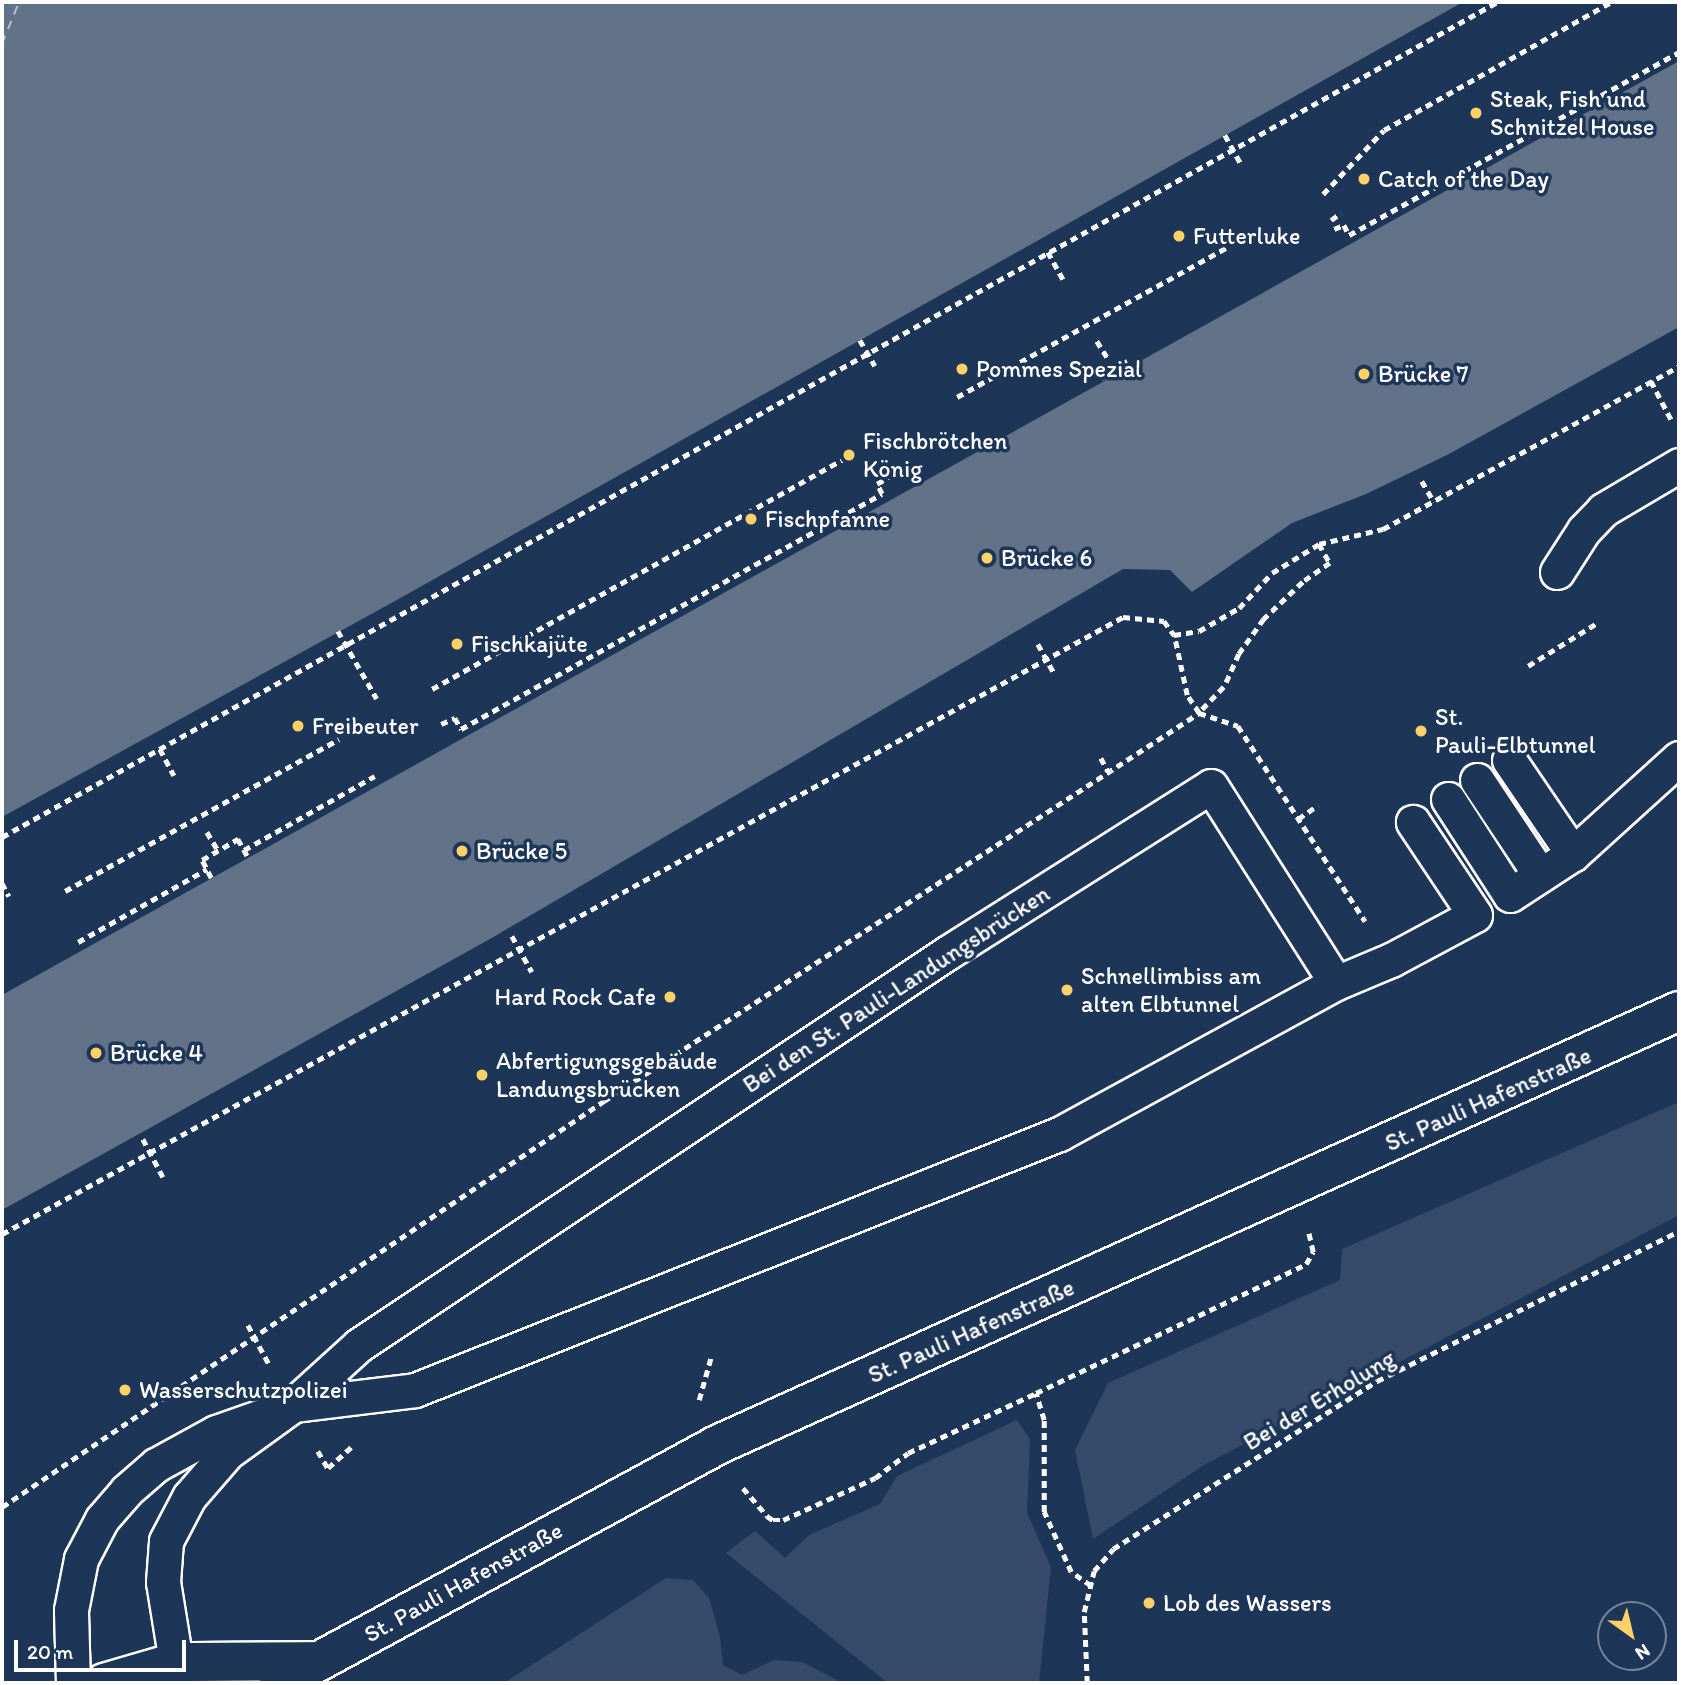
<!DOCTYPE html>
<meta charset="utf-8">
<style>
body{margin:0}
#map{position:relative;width:1681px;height:1685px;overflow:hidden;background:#1d3557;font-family:Itim,sans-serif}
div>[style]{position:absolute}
.green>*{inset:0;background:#364b69}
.water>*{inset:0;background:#617289}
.pier>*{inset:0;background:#1d3557}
.ferry>*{height:2px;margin-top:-1px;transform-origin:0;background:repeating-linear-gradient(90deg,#b8c0ca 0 9px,transparent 0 16px)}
.path>*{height:4.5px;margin-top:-2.25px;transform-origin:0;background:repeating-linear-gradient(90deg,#fff 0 7px,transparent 0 12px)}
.roads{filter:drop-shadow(2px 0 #fff) drop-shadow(-2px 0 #fff) drop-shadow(0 2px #fff) drop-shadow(0 -2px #fff)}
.service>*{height:33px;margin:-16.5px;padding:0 16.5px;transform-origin:16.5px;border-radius:16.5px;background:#1d3557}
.secondary>*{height:38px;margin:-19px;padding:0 19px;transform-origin:19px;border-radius:19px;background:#1d3557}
.dots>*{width:19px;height:19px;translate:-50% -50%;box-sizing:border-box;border:4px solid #1d3557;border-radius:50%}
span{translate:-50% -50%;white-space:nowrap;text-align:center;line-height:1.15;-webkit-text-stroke:7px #1d3557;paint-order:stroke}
.poi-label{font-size:24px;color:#fff}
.left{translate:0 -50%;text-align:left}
.right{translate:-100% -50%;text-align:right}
.street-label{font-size:24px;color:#fff}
.frame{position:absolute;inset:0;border:4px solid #fff;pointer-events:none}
.north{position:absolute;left:1597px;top:1601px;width:70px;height:70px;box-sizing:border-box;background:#1d3557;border:2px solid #77869a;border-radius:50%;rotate:146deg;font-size:19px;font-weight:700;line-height:28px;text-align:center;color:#fff}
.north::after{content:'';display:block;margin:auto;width:24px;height:32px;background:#ffd166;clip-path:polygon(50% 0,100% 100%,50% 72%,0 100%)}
.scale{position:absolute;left:14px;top:1640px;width:172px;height:32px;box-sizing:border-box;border:4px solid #fff;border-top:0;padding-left:9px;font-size:21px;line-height:24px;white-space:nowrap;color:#fff;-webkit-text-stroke:5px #1d3557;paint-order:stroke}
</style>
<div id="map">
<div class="green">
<div style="clip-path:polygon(1679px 1102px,1679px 1215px,1204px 1465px,1093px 1539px,1075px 1450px,1108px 1383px,1340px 1280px,1342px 1249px)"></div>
<div style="clip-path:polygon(1017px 1420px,1030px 1439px,1027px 1513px,1051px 1567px,1039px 1683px,888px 1683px,726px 1553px,755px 1531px,785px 1558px,809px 1535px,880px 1504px,897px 1476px)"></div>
<div style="clip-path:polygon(666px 1578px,693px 1580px,709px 1598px,720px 1637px,723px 1665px,742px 1675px,774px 1660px,802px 1662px,843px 1683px,504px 1683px)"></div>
</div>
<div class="water">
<div style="clip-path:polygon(2px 2px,1679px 2px,1679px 327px,1447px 455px,1366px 494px,1292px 523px,1192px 592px,1170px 570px,1123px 569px,490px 939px,2px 1210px)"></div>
</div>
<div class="pier">
<div style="clip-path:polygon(1463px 2px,1679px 2px,1679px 61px,2px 995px,2px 817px,395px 601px)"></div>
</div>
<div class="ferry">
<div style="left:2px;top:44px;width:45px;rotate:-68deg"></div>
</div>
<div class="path">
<div style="left:1225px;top:135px;width:35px;rotate:61deg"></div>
<div style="left:1323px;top:194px;width:88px;rotate:-46.4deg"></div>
<div style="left:1384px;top:130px;width:261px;rotate:-29.4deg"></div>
<div style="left:1331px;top:220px;width:12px;rotate:-35deg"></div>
<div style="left:1334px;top:229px;width:11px;rotate:-22deg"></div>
<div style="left:1344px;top:225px;width:11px;rotate:63deg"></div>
<div style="left:1349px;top:235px;width:377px;rotate:-29deg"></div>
<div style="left:1048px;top:252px;width:33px;rotate:61deg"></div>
<div style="left:860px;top:340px;width:30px;rotate:60deg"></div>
<div style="left:1097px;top:341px;width:19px;rotate:58deg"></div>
<div style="left:1124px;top:360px;width:7px;rotate:63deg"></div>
<div style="left:1102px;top:374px;width:6px;rotate:59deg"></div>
<div style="left:1651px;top:381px;width:45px;rotate:62.3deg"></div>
<div style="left:957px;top:397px;width:310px;rotate:-29deg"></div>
<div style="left:873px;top:475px;width:11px;rotate:-22deg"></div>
<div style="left:1422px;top:481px;width:24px;rotate:60deg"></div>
<div style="left:1319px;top:544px;width:22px;rotate:60deg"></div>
<div style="left:1330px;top:563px;width:33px;rotate:145deg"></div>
<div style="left:1303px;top:582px;width:54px;rotate:136.5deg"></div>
<div style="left:1264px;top:619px;width:43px;rotate:125.5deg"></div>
<div style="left:1239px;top:654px;width:36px;rotate:114deg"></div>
<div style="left:1224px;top:687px;width:36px;rotate:134deg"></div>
<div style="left:1199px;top:713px;width:41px;rotate:18.4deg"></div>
<div style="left:1238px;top:726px;width:233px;rotate:56.9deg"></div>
<div style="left:338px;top:631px;width:78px;rotate:60.2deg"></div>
<div style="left:1038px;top:644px;width:33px;rotate:61deg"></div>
<div style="left:1528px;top:666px;width:81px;rotate:-31.9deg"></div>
<div style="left:432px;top:689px;width:492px;rotate:-29.2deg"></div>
<div style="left:441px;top:724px;width:15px;rotate:-23deg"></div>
<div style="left:455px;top:718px;width:13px;rotate:61deg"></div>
<div style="left:461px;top:729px;width:482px;rotate:-29.2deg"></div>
<div style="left:882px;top:494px;width:11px;rotate:-117deg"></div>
<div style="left:877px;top:484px;width:13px;rotate:-32deg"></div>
<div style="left:160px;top:749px;width:30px;rotate:62deg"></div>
<div style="left:1101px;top:758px;width:15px;rotate:62deg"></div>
<div style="left:1298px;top:819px;width:24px;rotate:-35deg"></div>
<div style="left:207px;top:832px;width:21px;rotate:59deg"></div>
<div style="left:2px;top:837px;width:1712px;rotate:-29.18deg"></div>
<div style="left:244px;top:850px;width:150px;rotate:-29.5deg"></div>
<div style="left:211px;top:878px;width:20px;rotate:-117deg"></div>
<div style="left:202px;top:860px;width:42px;rotate:-30.3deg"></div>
<div style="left:238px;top:839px;width:21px;rotate:61deg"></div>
<div style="left:2px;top:883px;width:15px;rotate:62deg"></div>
<div style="left:65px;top:891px;width:313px;rotate:-29deg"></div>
<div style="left:512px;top:936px;width:41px;rotate:60.9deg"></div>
<div style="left:78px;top:942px;width:148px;rotate:-29.5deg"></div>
<div style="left:598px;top:1089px;width:13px;rotate:63deg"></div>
<div style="left:143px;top:1139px;width:43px;rotate:62.2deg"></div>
<div style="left:2px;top:1234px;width:1280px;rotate:-28.83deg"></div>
<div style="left:1123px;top:617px;width:41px;rotate:5.6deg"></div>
<div style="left:1164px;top:621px;width:17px;rotate:54deg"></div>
<div style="left:248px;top:1325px;width:44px;rotate:61.7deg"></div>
<div style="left:699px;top:1400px;width:45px;rotate:-74.4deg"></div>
<div style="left:318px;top:1451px;width:20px;rotate:60deg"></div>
<div style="left:328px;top:1468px;width:31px;rotate:-42deg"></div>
<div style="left:743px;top:1488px;width:37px;rotate:49deg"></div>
<div style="left:767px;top:1516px;width:7px;rotate:34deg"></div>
<div style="left:773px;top:1520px;width:10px"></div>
<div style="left:783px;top:1520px;width:101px;rotate:-24.5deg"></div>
<div style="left:875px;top:1478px;width:41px;rotate:-37.1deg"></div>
<div style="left:908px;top:1453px;width:141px;rotate:-25.1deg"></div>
<div style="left:2px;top:1507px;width:726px;rotate:-34deg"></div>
<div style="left:604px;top:1101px;width:710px;rotate:-33.11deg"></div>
<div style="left:1199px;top:713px;width:22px;rotate:-124deg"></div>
<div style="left:1187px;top:695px;width:61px;rotate:-102.2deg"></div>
<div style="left:1174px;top:635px;width:25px;rotate:-9deg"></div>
<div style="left:1199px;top:631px;width:46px;rotate:-29.9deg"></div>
<div style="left:1239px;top:608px;width:48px;rotate:-46.7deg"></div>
<div style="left:1272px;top:573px;width:55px;rotate:-31.7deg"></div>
<div style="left:1319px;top:544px;width:66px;rotate:-13.2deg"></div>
<div style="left:1383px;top:529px;width:338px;rotate:-28.8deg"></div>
<div style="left:1091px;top:1586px;width:24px;rotate:-145deg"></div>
<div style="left:1071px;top:1572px;width:66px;rotate:-114.2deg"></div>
<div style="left:1044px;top:1512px;width:92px;rotate:-90deg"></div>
<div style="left:1044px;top:1420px;width:28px;rotate:-107deg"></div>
<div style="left:1036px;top:1393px;width:299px;rotate:-25.5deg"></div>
<div style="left:1306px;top:1264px;width:14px;rotate:-60deg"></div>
<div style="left:1313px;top:1252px;width:22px;rotate:-103deg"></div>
<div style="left:1087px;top:1683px;width:71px;rotate:-92.4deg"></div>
<div style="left:1084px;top:1612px;width:42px;rotate:-76.3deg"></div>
<div style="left:1094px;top:1571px;width:29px;rotate:-49deg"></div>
<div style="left:1113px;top:1549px;width:313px;rotate:-32.5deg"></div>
<div style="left:1377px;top:1381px;width:337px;rotate:-26.4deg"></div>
</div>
<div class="roads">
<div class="service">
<div style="left:1557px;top:572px;width:50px;rotate:-57.3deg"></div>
<div style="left:1584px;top:530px;width:28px;rotate:-46deg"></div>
<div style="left:1603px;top:510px;width:88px;rotate:-30.6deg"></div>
<div style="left:1509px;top:760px;width:114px;rotate:55.8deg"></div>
<div style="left:1477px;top:780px;width:114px;rotate:56.4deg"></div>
<div style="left:1448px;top:799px;width:114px;rotate:57.1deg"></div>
<div style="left:1510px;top:895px;width:75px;rotate:-33.1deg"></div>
<div style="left:1573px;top:854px;width:143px;rotate:-42.2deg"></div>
<div style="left:176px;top:1662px;width:81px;rotate:-99.2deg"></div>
<div style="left:163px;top:1582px;width:41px;rotate:-85.8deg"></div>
<div style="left:166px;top:1541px;width:50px;rotate:-62.4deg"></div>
<div style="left:189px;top:1497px;width:58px;rotate:-49.2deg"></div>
<div style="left:227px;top:1453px;width:82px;rotate:-36deg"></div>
<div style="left:293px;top:1405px;width:89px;rotate:-42.3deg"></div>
<div style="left:359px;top:1345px;width:707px;rotate:-33.69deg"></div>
<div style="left:947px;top:953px;width:312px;rotate:-32.3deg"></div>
<div style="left:1211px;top:786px;width:233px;rotate:57.6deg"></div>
<div style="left:73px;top:1683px;width:73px;rotate:-91.6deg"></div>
<div style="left:71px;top:1610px;width:52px;rotate:-78.9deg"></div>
<div style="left:81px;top:1559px;width:45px;rotate:-62.3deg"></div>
<div style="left:102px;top:1519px;width:37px;rotate:-49deg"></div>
<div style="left:126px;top:1491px;width:40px;rotate:-41deg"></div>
<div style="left:156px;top:1465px;width:68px;rotate:-28.8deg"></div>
<div style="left:216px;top:1432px;width:82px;rotate:-19.3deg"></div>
<div style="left:293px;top:1405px;width:123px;rotate:-7deg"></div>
<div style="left:415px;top:1390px;width:693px;rotate:-21.68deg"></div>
<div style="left:1059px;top:1134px;width:315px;rotate:-28.6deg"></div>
<div style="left:1336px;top:983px;width:60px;rotate:-22.7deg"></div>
<div style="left:1391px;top:960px;width:95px;rotate:-28.2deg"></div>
<div style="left:1475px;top:915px;width:112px;rotate:-123.7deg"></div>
</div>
<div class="secondary">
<div style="left:104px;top:1683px;width:75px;rotate:-16.3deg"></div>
<div style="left:176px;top:1662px;width:139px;rotate:-0.4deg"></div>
<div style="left:279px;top:1683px;width:498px;rotate:-28.5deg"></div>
<div style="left:717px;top:1445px;width:1055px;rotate:-24.28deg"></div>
</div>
</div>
<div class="dots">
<div style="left:1476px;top:113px;background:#ffd166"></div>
<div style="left:1364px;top:179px;background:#ffd166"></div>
<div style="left:1179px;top:236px;background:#ffd166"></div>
<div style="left:962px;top:369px;background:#ffd166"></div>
<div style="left:1364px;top:374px;background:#ffd166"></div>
<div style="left:849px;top:455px;background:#ffd166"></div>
<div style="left:751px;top:519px;background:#ffd166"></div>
<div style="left:987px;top:558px;background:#ffd166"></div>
<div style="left:457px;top:644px;background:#ffd166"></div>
<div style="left:298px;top:726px;background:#ffd166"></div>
<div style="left:1421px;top:731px;background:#ffd166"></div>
<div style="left:462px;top:851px;background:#ffd166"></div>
<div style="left:1067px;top:990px;background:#ffd166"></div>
<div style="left:670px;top:997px;background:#ffd166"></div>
<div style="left:96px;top:1053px;background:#ffd166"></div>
<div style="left:482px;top:1075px;background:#ffd166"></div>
<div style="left:125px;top:1390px;background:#ffd166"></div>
<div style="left:1149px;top:1603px;background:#ffd166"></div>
</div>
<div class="poi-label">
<span class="left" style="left:1490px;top:113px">Steak, Fish und<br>Schnitzel House</span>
<span class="left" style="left:1378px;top:179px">Catch of the Day</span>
<span class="left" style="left:1193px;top:236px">Futterluke</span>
<span class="left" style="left:976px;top:369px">Pommes Spezial</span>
<span class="left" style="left:1378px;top:374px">Brücke 7</span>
<span class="left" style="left:863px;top:455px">Fischbrötchen<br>König</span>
<span class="left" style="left:765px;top:519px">Fischpfanne</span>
<span class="left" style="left:1001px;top:558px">Brücke 6</span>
<span class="left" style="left:471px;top:644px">Fischkajüte</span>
<span class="left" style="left:1435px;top:731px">St.<br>Pauli-Elbtunnel</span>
<span class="left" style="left:312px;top:726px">Freibeuter</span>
<span class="left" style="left:476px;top:851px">Brücke 5</span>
<span class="left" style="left:1081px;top:990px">Schnellimbiss am<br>alten Elbtunnel</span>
<span class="right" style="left:656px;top:997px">Hard Rock Cafe</span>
<span class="left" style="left:110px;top:1053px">Brücke 4</span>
<span class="left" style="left:496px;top:1075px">Abfertigungsgebäude<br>Landungsbrücken</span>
<span class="left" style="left:139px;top:1390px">Wasserschutzpolizei</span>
<span class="left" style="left:1163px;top:1603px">Lob des Wassers</span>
</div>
<div class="street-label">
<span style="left:896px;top:989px;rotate:-33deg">Bei den St. Pauli-Landungsbrücken</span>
<span style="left:1488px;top:1099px;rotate:-24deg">St. Pauli Hafenstraße</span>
<span style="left:971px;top:1331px;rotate:-24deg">St. Pauli Hafenstraße</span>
<span style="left:1319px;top:1400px;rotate:-31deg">Bei der Erholung</span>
<span style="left:463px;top:1582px;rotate:-29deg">St. Pauli Hafenstraße</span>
</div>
<div class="frame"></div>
<div class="north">N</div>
<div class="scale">20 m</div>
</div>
